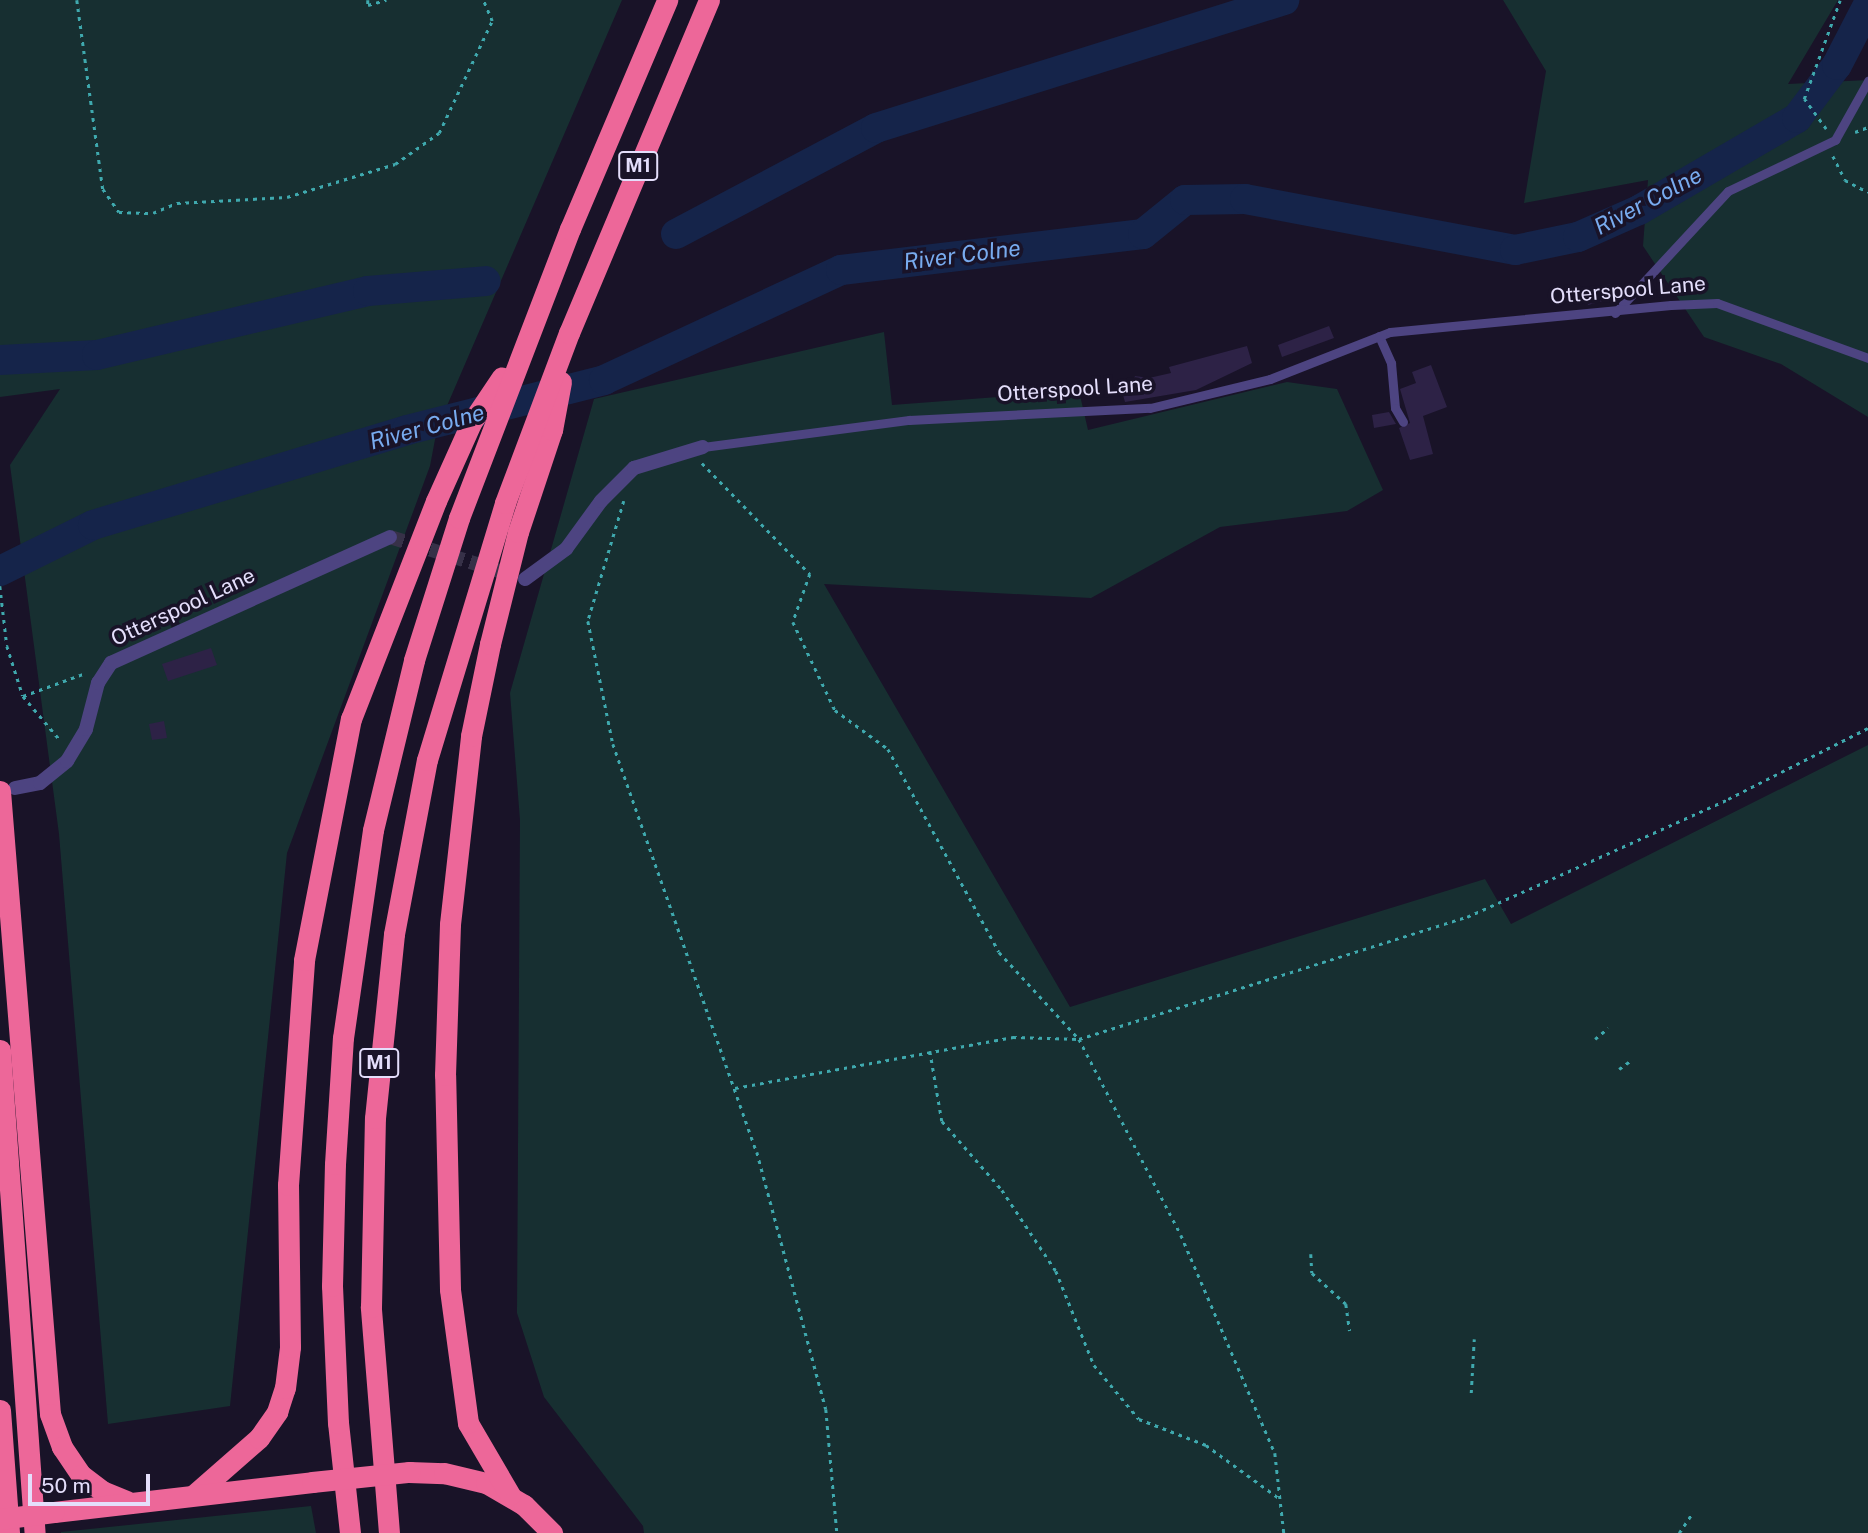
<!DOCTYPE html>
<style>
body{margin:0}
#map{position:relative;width:1868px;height:1533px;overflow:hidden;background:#191328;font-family:"Public Sans",sans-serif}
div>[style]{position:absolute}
.green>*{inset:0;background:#172f31}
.river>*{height:30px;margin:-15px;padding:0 15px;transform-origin:15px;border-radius:15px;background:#15244a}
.building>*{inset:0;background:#2d2246}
.street-tunnel>*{height:14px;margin-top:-7px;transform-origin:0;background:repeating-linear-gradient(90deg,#373148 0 14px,transparent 0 21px)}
.path>*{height:2.5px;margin-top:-1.25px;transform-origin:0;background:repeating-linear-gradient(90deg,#3fa9ae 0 3.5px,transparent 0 8.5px)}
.lane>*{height:9px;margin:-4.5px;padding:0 4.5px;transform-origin:4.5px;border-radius:4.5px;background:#4d4481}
.street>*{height:14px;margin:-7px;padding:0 7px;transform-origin:7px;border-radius:7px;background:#4d4481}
.highway>*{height:21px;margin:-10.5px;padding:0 10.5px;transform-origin:10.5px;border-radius:10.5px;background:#ed6799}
.highway-bridge>*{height:21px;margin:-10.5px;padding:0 10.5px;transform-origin:10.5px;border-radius:10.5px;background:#ed6799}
span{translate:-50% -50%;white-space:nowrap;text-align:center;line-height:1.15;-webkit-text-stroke:7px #191328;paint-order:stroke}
.shield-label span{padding:2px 5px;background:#191328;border:2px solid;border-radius:5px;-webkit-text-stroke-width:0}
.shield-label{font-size:19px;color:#e4defb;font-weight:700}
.street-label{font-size:21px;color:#e4defb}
.water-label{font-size:23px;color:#78abef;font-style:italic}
.scale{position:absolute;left:28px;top:1474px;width:122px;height:32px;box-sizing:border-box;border:4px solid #e4defb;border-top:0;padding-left:9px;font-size:21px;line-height:24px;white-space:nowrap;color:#e4defb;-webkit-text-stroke:5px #191328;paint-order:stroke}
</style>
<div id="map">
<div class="green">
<div style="clip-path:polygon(0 0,622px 0,437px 429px,430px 466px,287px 853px,230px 1406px,108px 1424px,59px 834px,10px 465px,60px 389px,0 397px)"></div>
<div style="clip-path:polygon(1503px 0,1838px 0,1788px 84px,1868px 80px,1868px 417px,1781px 364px,1704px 337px,1643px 246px,1648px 180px,1524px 203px,1546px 71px)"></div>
<div style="clip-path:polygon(884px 332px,892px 405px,1079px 391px,1088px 430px,1287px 382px,1337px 389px,1383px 490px,1347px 511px,1220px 527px,1091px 598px,824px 584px,1070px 1007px,1485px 879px,1511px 924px,1868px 745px,1868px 1533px,644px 1533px,643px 1526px,544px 1397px,517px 1313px,520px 820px,510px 693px,594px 399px)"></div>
<div style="clip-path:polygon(311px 1506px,316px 1533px,61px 1533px,61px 1532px)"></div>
</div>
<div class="river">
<div style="left:676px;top:234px;width:226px;rotate:-27.9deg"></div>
<div style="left:876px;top:128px;width:428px;rotate:-17.4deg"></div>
<div style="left:0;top:360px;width:97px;rotate:-3deg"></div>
<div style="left:97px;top:355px;width:278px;rotate:-13.3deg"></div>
<div style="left:368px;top:291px;width:118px;rotate:-4.8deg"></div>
<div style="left:0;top:571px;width:104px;rotate:-26.3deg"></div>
<div style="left:93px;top:525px;width:328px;rotate:-16.8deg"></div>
<div style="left:407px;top:430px;width:203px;rotate:-14.2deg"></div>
<div style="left:604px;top:380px;width:261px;rotate:-24.9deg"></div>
<div style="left:841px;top:270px;width:304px;rotate:-6.8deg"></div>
<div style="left:1143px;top:234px;width:54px;rotate:-39deg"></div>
<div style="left:1185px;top:200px;width:60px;rotate:-1deg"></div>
<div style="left:1245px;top:199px;width:275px;rotate:10.7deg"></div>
<div style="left:1515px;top:250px;width:64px;rotate:-11.7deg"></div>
<div style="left:1578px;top:237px;width:67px;rotate:-23.9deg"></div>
<div style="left:1639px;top:210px;width:183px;rotate:-30.2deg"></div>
<div style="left:1797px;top:118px;width:66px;rotate:-53deg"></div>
<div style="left:1837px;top:65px;width:68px;rotate:-62.7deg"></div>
</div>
<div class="building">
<div style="clip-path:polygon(1610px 284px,1614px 298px,1588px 305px,1584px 291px)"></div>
<div style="clip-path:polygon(1329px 326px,1334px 338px,1282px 357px,1278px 345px)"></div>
<div style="clip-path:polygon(1247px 346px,1252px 363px,1196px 390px,1125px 402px,1121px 388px,1131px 386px,1135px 376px,1149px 378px,1171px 373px,1169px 367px)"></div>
<div style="clip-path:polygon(1431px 365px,1447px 407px,1423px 416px,1433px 454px,1410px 460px,1399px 428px,1410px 423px,1400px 389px,1416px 383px,1412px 372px)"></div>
<div style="clip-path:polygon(1389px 412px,1396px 424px,1374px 428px,1372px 415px)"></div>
<div style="clip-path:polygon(211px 648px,217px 665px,168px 681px,162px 664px)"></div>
<div style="clip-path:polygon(164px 721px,167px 738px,152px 740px,149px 724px)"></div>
</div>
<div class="street-tunnel">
<div style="left:390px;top:537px;width:131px;rotate:17.3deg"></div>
</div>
<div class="path">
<div style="left:77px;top:0;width:191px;rotate:82.2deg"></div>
<div style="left:103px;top:189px;width:28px;rotate:55deg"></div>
<div style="left:119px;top:212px;width:34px;rotate:2deg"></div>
<div style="left:153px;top:213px;width:26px;rotate:-23deg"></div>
<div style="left:177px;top:203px;width:110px;rotate:-3.1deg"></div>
<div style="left:287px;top:197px;width:113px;rotate:-17deg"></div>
<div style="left:395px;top:164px;width:54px;rotate:-35.2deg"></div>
<div style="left:439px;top:133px;width:124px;rotate:-64.7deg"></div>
<div style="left:492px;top:21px;width:23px;rotate:-113deg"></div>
<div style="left:368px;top:0;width:5px;rotate:90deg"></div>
<div style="left:368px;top:5px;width:19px;rotate:-16deg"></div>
<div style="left:1826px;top:129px;width:37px;rotate:-126deg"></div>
<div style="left:1804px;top:99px;width:105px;rotate:-70deg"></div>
<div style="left:1855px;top:132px;width:14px;rotate:-21deg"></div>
<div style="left:1833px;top:156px;width:27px;rotate:63deg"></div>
<div style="left:1845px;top:180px;width:26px;rotate:28deg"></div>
<div style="left:702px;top:463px;width:155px;rotate:45.8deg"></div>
<div style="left:810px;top:574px;width:51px;rotate:109.5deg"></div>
<div style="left:793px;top:622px;width:98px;rotate:64.5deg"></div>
<div style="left:835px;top:710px;width:66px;rotate:36.3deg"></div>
<div style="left:888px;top:749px;width:231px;rotate:61.3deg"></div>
<div style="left:999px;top:952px;width:118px;rotate:47.4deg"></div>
<div style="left:1079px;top:1039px;width:221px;rotate:62.5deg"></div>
<div style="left:1181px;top:1235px;width:237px;rotate:66.7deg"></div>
<div style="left:1275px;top:1453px;width:81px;rotate:83.6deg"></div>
<div style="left:624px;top:501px;width:125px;rotate:106.7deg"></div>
<div style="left:588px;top:621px;width:126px;rotate:78.5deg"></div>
<div style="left:613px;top:744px;width:433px;rotate:70.6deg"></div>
<div style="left:757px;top:1152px;width:266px;rotate:75deg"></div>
<div style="left:826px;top:1409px;width:124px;rotate:84.9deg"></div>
<div style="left:0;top:586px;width:60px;rotate:83.3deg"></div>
<div style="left:7px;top:646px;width:52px;rotate:72.3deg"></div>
<div style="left:23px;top:696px;width:57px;rotate:49.9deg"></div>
<div style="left:23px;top:696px;width:67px;rotate:-20.1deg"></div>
<div style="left:1595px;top:1039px;width:17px;rotate:-40deg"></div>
<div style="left:930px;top:1051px;width:71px;rotate:80.3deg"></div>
<div style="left:942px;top:1121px;width:91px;rotate:49deg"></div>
<div style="left:1002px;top:1190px;width:97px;rotate:56.3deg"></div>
<div style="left:1056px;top:1271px;width:101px;rotate:68deg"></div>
<div style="left:1094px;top:1365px;width:70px;rotate:50.2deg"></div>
<div style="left:1139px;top:1419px;width:72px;rotate:21.2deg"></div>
<div style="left:1206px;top:1445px;width:92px;rotate:36.1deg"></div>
<div style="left:1619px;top:1069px;width:14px;rotate:-36deg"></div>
<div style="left:735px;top:1088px;width:283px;rotate:-10.4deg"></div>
<div style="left:1013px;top:1037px;width:66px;rotate:1.7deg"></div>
<div style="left:1079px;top:1039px;width:407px;rotate:-17.5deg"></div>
<div style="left:1467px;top:917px;width:286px;rotate:-24.3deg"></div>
<div style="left:1728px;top:799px;width:157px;rotate:-26.9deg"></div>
<div style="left:1311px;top:1254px;width:19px;rotate:87deg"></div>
<div style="left:1312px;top:1273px;width:46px;rotate:42.4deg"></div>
<div style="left:1346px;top:1304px;width:27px;rotate:82deg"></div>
<div style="left:1471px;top:1393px;width:54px;rotate:-86.8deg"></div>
<div style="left:1679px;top:1533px;width:25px;rotate:-56deg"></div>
</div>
<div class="lane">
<div style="left:1615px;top:313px;width:166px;rotate:-47.2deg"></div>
<div style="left:1728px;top:191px;width:119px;rotate:-25.5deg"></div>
<div style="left:1835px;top:140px;width:68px;rotate:-60.8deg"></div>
<div style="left:1379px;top:336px;width:30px;rotate:66deg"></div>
<div style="left:1391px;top:363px;width:45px;rotate:84.9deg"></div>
<div style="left:1395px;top:408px;width:16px;rotate:60deg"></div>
<div style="left:703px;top:447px;width:208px;rotate:-7.5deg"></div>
<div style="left:909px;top:420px;width:241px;rotate:-2.9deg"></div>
<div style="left:1150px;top:408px;width:123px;rotate:-13.6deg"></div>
<div style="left:1270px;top:379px;width:129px;rotate:-21.4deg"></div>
<div style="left:1390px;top:332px;width:282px;rotate:-5.5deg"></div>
<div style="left:1671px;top:305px;width:46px;rotate:-2.5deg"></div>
<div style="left:1717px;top:303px;width:161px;rotate:20deg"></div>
</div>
<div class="street">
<div style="left:525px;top:579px;width:51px;rotate:-36.2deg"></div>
<div style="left:566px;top:549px;width:59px;rotate:-53.9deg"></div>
<div style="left:601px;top:501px;width:47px;rotate:-45deg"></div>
<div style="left:634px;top:468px;width:72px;rotate:-16.9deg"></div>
<div style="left:15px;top:788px;width:25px;rotate:-11deg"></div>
<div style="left:40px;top:783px;width:35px;rotate:-39deg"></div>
<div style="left:67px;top:761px;width:37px;rotate:-59deg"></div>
<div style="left:86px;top:729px;width:48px;rotate:-75.4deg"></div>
<div style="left:98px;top:683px;width:24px;rotate:-57deg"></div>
<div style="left:111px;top:663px;width:306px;rotate:-24.3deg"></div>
</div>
<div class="highway">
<div style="left:0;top:791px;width:625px;rotate:85.41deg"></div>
<div style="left:50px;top:1414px;width:35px;rotate:70deg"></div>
<div style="left:62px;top:1447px;width:34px;rotate:56deg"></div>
<div style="left:81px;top:1475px;width:26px;rotate:37deg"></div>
<div style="left:102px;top:1491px;width:27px;rotate:22deg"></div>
<div style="left:0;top:1050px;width:484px;rotate:85.9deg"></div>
<div style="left:0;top:1410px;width:123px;rotate:85.8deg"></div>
<div style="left:409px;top:1472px;width:35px;rotate:2deg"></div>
<div style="left:444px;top:1473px;width:43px;rotate:13.4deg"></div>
<div style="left:486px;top:1483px;width:44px;rotate:30.1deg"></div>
<div style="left:524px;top:1505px;width:40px;rotate:45deg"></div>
<div style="left:195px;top:1494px;width:85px;rotate:-41.2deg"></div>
<div style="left:259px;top:1438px;width:32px;rotate:-55deg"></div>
<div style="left:277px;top:1412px;width:25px;rotate:-72deg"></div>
<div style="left:285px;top:1388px;width:41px;rotate:-83deg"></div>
<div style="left:290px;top:1347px;width:162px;rotate:-90.7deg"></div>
<div style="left:288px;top:1185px;width:226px;rotate:-85.9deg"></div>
<div style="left:304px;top:960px;width:246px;rotate:-79deg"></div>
<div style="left:351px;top:719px;width:234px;rotate:-68.7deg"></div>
<div style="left:436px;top:501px;width:85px;rotate:-65.8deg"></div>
<div style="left:471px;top:423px;width:55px;rotate:-56deg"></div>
<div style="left:510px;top:1495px;width:83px;rotate:-120.3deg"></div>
<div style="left:468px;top:1423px;width:135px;rotate:-97.7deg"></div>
<div style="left:450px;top:1289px;width:214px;rotate:-91.3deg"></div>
<div style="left:445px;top:1075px;width:151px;rotate:-88.1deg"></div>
<div style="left:450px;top:924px;width:189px;rotate:-83.6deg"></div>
<div style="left:471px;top:736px;width:94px;rotate:-78.3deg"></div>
<div style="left:490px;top:644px;width:115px;rotate:-76deg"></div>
<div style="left:518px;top:532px;width:108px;rotate:-71.6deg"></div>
<div style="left:552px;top:430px;width:49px;rotate:-79.4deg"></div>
<div style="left:54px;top:1512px;width:260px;rotate:-6.6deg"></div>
<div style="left:350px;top:1533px;width:111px;rotate:-96.2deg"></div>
<div style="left:338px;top:1423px;width:137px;rotate:-92.5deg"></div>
<div style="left:332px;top:1286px;width:122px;rotate:-88.6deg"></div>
<div style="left:335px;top:1164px;width:126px;rotate:-86.4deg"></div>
<div style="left:343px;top:1038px;width:210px;rotate:-81.8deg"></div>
<div style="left:373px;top:830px;width:175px;rotate:-76.4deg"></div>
<div style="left:414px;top:660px;width:149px;rotate:-72.4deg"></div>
<div style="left:459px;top:518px;width:310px;rotate:-69deg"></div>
<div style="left:570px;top:229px;width:249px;rotate:-67deg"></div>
<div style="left:389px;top:1533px;width:227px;rotate:-94.6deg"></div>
<div style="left:371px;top:1307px;width:189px;rotate:-88.8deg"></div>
<div style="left:375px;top:1118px;width:185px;rotate:-84.1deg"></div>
<div style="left:394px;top:934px;width:177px;rotate:-79.3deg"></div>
<div style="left:427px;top:760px;width:269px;rotate:-73.1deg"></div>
<div style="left:505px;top:503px;width:182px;rotate:-69.4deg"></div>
<div style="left:569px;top:333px;width:361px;rotate:-67.2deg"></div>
</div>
<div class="highway-bridge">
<div style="left:312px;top:1482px;width:98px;rotate:-5.9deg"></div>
<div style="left:0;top:1519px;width:54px;rotate:-7.4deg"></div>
</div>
<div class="shield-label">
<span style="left:638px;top:166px">M1</span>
<span style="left:379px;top:1063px">M1</span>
</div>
<div class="street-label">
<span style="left:1628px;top:290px;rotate:-5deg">Otterspool Lane</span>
<span style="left:1075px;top:389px;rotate:-4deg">Otterspool Lane</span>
<span style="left:183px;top:607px;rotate:-25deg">Otterspool Lane</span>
</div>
<div class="water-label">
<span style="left:1648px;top:201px;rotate:-28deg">River Colne</span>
<span style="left:962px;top:255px;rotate:-7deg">River Colne</span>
<span style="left:427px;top:427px;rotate:-15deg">River Colne</span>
</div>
<div class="scale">50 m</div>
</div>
